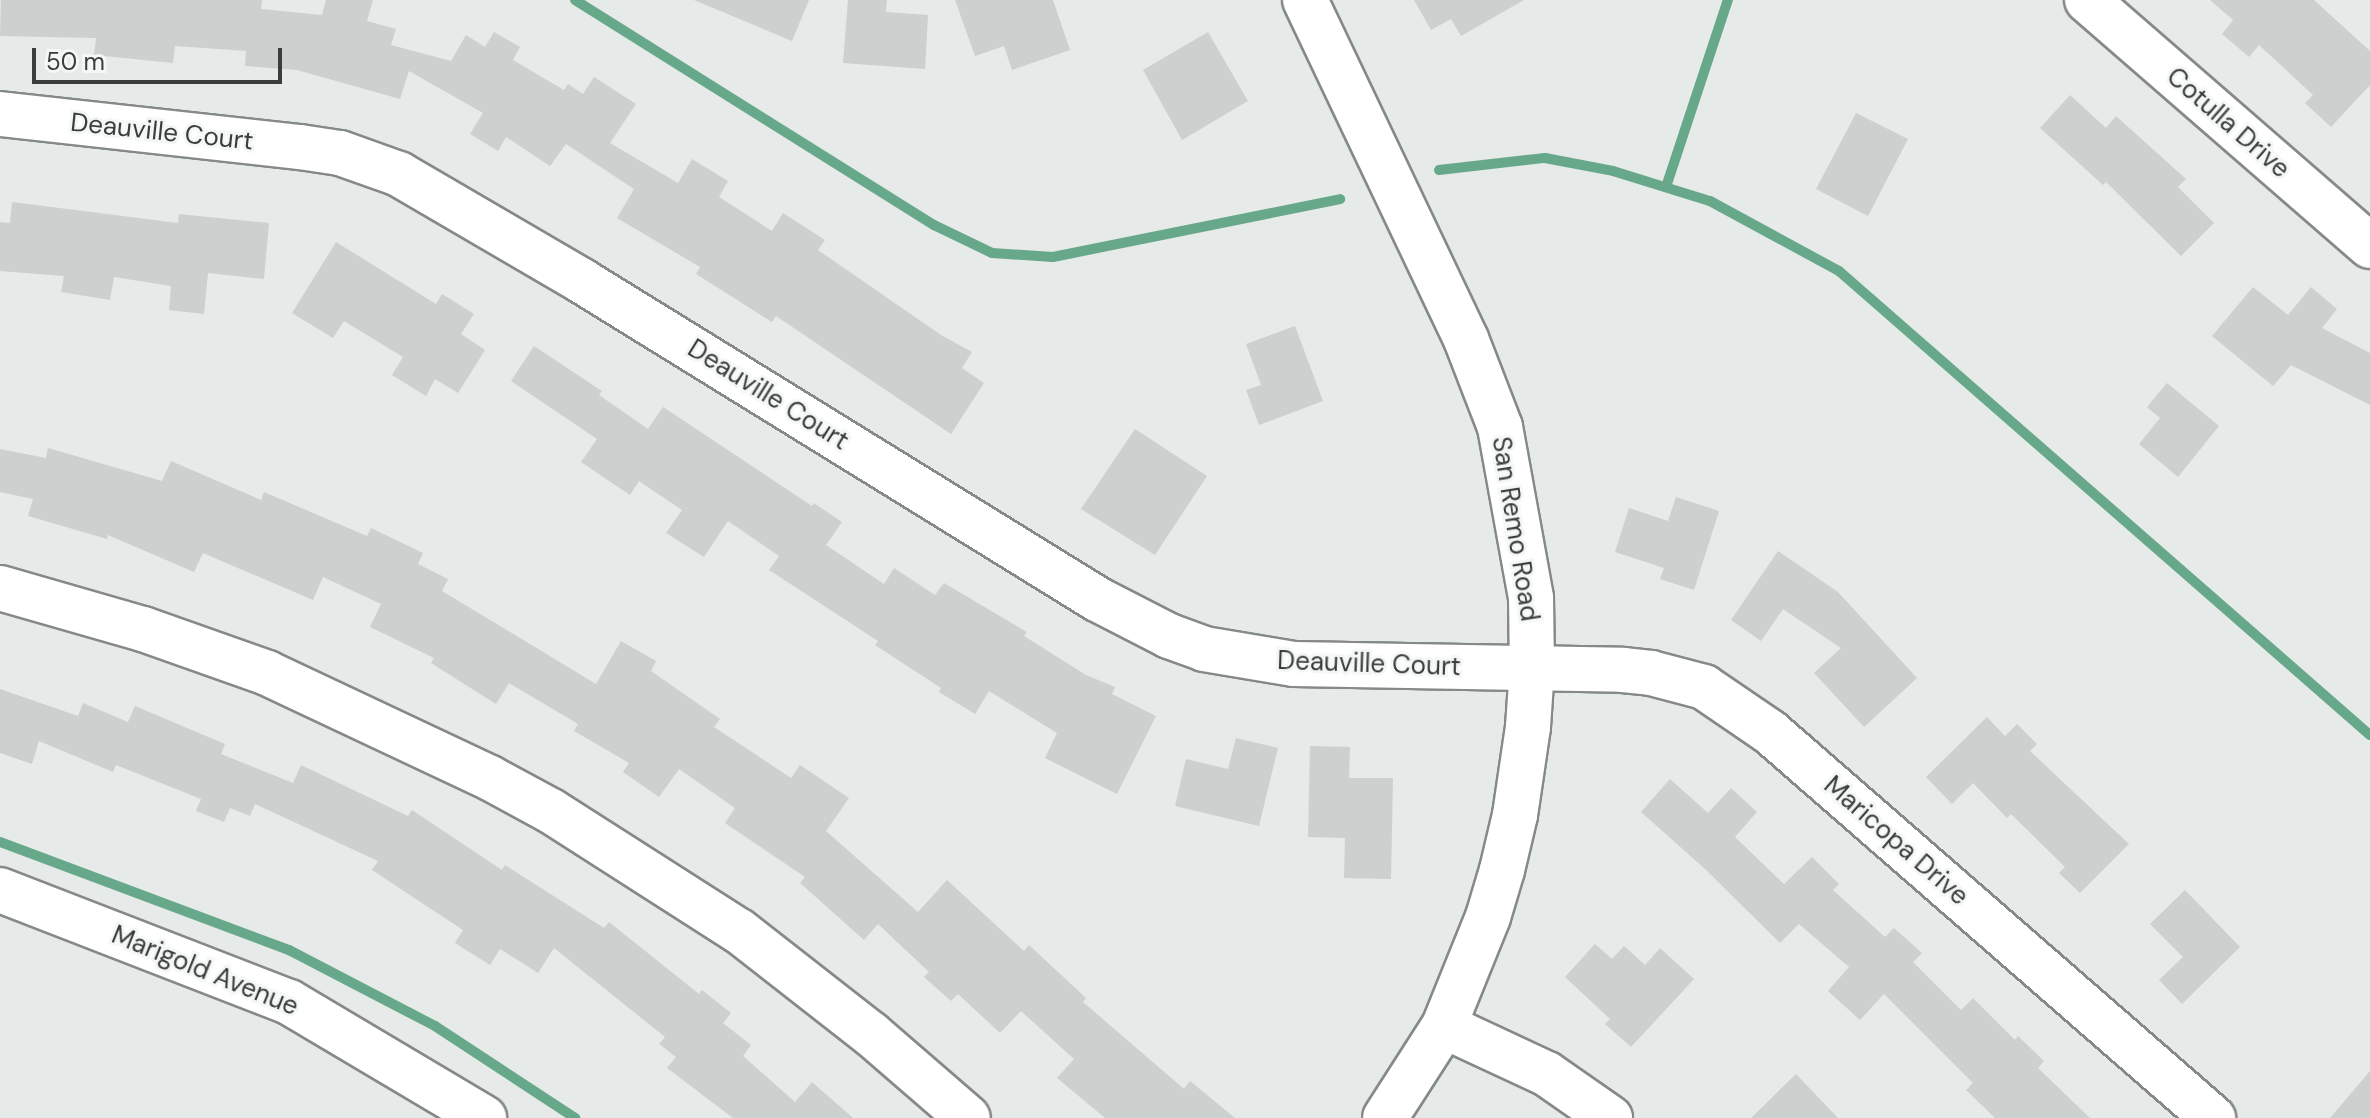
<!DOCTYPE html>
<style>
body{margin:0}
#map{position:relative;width:2370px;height:1118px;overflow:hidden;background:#e6eae8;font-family:"DM Sans",sans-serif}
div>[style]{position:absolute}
.stream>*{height:10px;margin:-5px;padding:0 5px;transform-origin:5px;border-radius:5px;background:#68a88a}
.building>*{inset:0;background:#ccd0ce}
.roads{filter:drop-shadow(2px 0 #858987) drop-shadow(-2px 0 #858987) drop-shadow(0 2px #858987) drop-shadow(0 -2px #858987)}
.minor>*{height:44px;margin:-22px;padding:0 22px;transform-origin:22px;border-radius:22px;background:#fff}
.major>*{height:44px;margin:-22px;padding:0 22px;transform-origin:22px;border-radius:22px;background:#fff}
span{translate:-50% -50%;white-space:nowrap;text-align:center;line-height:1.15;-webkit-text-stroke:6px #f3f7f5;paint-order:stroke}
.street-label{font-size:26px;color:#3b3d3c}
.scale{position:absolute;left:32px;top:48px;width:250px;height:36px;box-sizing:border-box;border:4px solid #3b3d3c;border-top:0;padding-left:10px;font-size:24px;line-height:28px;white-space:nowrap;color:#3b3d3c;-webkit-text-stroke:6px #f3f7f5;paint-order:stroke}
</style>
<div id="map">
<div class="stream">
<div style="left:575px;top:0;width:424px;rotate:32.1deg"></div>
<div style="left:934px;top:225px;width:64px;rotate:25.8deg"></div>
<div style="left:992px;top:253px;width:61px;rotate:3.8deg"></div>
<div style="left:1053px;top:257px;width:293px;rotate:-11.4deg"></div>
<div style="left:1439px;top:170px;width:107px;rotate:-6.5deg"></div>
<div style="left:1545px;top:158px;width:69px;rotate:10.8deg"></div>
<div style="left:1613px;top:171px;width:102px;rotate:17.2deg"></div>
<div style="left:1710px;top:201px;width:147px;rotate:28.5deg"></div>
<div style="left:1839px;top:271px;width:705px;rotate:41.15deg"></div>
<div style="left:1666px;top:187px;width:197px;rotate:-71.7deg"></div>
<div style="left:0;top:842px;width:309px;rotate:20.5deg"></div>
<div style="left:289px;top:950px;width:165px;rotate:27.5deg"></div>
<div style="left:435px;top:1026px;width:168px;rotate:33.3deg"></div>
</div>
<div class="building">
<div style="clip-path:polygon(1px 0,262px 0,261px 9px,322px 15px,326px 0,373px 0,367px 21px,396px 29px,391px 45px,451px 61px,466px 35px,485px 47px,494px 32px,520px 47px,513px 60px,564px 90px,568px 84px,583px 94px,594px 77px,636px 104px,610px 143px,678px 183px,692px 159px,728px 181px,719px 197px,772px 231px,783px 213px,825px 240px,818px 250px,941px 335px,972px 352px,962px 368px,984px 383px,951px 434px,776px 316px,772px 322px,696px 274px,700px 267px,617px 218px,634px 189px,566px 144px,550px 166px,506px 137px,498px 151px,470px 134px,483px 113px,409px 71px,400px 99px,297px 70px,245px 66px,246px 51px,175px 46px,173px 63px,94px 55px,96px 38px,0 36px)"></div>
<div style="clip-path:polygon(694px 0,809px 0,792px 41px)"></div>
<div style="clip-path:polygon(848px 0,887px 0,886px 12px,928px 15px,925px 69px,843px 63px)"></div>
<div style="clip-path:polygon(955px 0,1053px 0,1070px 50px,1012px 70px,1004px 46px,975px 56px)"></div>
<div style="clip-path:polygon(1414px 0,1524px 0,1461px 36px,1451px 19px,1431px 30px)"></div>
<div style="clip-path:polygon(2210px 0,2314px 0,2370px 51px,2370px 85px,2331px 127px,2305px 103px,2313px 95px,2259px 45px,2249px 57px,2222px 34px,2233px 20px)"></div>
<div style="clip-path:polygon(1208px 32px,1248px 101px,1182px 140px,1143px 70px)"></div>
<div style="clip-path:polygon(2070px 95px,2106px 128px,2116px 116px,2186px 179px,2178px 187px,2214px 223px,2181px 256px,2106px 182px,2103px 185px,2040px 128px)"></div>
<div style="clip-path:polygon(1856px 113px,1908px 139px,1868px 216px,1816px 189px)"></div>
<div style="clip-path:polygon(12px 202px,178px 223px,179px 214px,269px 223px,264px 279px,208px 273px,204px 314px,169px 310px,171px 286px,114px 277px,110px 300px,61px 292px,64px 276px,0 271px,0 222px,10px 223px)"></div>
<div style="clip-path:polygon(336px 242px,436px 304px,442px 294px,474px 314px,461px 334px,485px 350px,458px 393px,435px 379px,426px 396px,392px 375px,403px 357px,344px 321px,333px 338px,292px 313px)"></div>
<div style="clip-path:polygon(2253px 287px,2288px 315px,2311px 287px,2337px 309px,2322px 328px,2370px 353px,2370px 405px,2291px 365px,2273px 386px,2212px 336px)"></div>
<div style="clip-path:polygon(1295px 326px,1323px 401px,1259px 425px,1246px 390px,1261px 385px,1246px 344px)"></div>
<div style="clip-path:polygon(534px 346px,602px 391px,599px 395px,648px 429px,663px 407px,812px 506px,814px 503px,842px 522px,826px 545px,884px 584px,894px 568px,935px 595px,944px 583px,1027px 632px,1024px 636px,1086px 675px,1115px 687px,1112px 694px,1156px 716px,1117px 794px,1045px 758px,1057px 733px,989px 691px,975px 714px,939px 692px,941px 688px,875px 645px,878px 641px,769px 570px,779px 556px,728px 521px,704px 557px,666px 533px,682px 510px,639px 481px,630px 495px,581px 462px,597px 439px,511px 381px)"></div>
<div style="clip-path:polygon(2167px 383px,2219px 426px,2178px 477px,2139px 444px,2160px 418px,2147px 407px)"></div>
<div style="clip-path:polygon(1135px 429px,1207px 476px,1155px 555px,1081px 509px)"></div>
<div style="clip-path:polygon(48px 448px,162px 481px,171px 461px,261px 500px,264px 492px,367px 536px,371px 528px,423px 553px,418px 564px,448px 579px,442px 591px,596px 684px,621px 641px,656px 661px,651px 671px,720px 719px,714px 727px,791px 778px,800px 765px,849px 798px,826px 831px,918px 912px,947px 880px,1024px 951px,1029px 945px,1086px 998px,1083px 1002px,1184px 1089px,1190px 1081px,1235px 1118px,1105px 1118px,1057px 1078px,1074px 1059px,1021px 1011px,1000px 1033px,958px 994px,951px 1001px,924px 977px,929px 972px,878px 924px,864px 940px,800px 883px,805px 877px,725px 823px,735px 808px,679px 769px,659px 797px,623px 772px,629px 763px,574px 731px,578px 724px,509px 683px,496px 704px,431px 663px,434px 658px,370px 627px,381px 604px,323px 577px,313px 600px,203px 553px,194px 572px,108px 535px,107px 539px,28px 516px,33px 499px,0 492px,0 449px,46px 458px)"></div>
<div style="clip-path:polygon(1676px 497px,1719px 511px,1694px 590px,1660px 579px,1664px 568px,1615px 552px,1629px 508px,1668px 521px)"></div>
<div style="clip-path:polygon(1778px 551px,1838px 592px,1917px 678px,1864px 727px,1814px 673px,1841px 648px,1783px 609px,1761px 641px,1731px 620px)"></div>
<div style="clip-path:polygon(0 689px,78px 716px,83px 703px,128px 722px,135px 706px,225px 744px,221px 754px,293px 783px,301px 765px,408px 816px,412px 810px,502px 870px,505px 865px,604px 928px,609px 922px,699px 994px,702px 990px,731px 1013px,723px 1023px,751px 1045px,743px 1056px,795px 1102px,812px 1082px,853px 1118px,733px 1118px,667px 1068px,676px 1057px,659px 1044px,665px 1037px,554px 948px,538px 973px,500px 949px,490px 965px,455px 943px,463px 930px,372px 870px,378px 861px,255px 804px,250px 816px,230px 808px,224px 822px,196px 811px,201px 799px,116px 765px,113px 772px,39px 741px,32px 764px,0 753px)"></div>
<div style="clip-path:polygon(1987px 717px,2005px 736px,2017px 724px,2037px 744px,2030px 751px,2129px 844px,2080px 893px,2059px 873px,2065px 867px,2011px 814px,2007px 818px,1973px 783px,1952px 804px,1926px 777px)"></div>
<div style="clip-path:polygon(1236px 738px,1278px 748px,1259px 826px,1175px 806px,1186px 759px,1228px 769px)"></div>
<div style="clip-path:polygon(1310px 746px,1350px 747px,1349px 778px,1393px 778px,1391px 879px,1344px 878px,1345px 838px,1308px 837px)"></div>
<div style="clip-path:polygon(1670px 779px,1708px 813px,1731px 788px,1757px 812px,1735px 837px,1784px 884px,1812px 857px,1839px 884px,1833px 890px,1885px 937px,1894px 928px,1922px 953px,1913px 962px,1961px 1010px,1973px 998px,2015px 1040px,2018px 1036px,2044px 1061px,2038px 1068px,2090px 1118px,1995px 1118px,1966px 1090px,1973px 1083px,1884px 994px,1860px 1020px,1828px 991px,1849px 967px,1799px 924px,1780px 943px,1705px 869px,1641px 812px)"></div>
<div style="clip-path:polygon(2185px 890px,2240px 947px,2182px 1004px,2159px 980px,2183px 957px,2150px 924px)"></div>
<div style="clip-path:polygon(1595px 944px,1612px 959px,1624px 946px,1645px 965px,1660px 948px,1694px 979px,1631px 1047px,1605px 1024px,1610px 1019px,1565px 977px)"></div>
<div style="clip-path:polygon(2370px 1071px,2370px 1118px,2330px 1118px)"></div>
<div style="clip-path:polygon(1796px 1074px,1838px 1118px,1751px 1118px)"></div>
</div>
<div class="roads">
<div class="minor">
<div style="left:1305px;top:0;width:375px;rotate:64.6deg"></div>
<div style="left:1466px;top:339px;width:94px;rotate:68.9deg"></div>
<div style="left:1500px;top:427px;width:174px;rotate:79.7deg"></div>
<div style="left:1531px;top:598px;width:70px;rotate:89.2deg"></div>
<div style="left:1532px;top:668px;width:59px;rotate:93.9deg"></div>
<div style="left:1528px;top:727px;width:89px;rotate:98.4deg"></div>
<div style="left:1515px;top:815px;width:57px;rotate:103.3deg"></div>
<div style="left:1502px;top:870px;width:49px;rotate:106.6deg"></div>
<div style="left:1488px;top:917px;width:118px;rotate:112deg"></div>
<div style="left:1444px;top:1026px;width:109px;rotate:122.7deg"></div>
<div style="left:2087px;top:0;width:375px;rotate:41deg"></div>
<div style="left:0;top:114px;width:302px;rotate:6.3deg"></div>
<div style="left:300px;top:147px;width:40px;rotate:8.5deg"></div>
<div style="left:340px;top:153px;width:63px;rotate:19.6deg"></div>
<div style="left:399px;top:174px;width:212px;rotate:30.3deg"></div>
<div style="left:582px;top:281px;width:605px;rotate:31.69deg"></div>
<div style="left:1097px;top:599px;width:81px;rotate:27.2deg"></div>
<div style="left:1169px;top:636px;width:37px;rotate:20deg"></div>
<div style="left:1204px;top:649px;width:91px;rotate:9.5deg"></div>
<div style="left:1294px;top:664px;width:329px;rotate:1deg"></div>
<div style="left:1623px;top:670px;width:28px;rotate:6deg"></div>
<div style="left:1651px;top:673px;width:55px;rotate:14.8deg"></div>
<div style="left:1704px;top:687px;width:80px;rotate:34.3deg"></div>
<div style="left:1770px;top:732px;width:588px;rotate:41.07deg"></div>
<div style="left:0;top:588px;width:149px;rotate:16deg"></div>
<div style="left:143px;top:629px;width:132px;rotate:19.5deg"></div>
<div style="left:267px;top:673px;width:246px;rotate:25.2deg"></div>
<div style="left:490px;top:778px;width:69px;rotate:28.4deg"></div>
<div style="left:551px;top:811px;width:223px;rotate:32.6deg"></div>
<div style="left:739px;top:931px;width:167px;rotate:38deg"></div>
<div style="left:871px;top:1034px;width:128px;rotate:40.9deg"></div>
<div style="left:1444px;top:1026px;width:114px;rotate:25deg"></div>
<div style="left:1547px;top:1074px;width:77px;rotate:34.9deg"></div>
</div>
<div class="major">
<div style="left:0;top:890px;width:310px;rotate:21.2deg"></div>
<div style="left:289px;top:1002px;width:227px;rotate:30.7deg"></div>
</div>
</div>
<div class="street-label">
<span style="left:2228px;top:123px;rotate:41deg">Cotulla Drive</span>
<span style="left:162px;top:132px;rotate:6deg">Deauville Court</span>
<span style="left:768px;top:395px;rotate:32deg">Deauville Court</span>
<span style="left:1515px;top:529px;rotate:81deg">San Remo Road</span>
<span style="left:1369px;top:664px;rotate:2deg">Deauville Court</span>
<span style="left:1896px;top:841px;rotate:41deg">Maricopa Drive</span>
<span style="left:205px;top:971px;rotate:22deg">Marigold Avenue</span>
</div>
<div class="scale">50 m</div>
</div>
